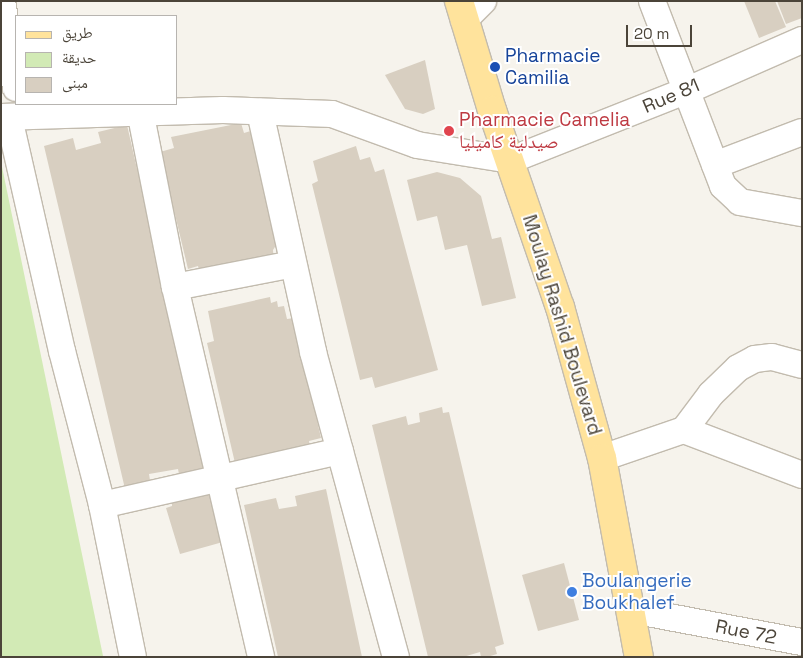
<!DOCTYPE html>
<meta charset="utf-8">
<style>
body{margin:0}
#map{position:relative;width:803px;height:658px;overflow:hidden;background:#f6f3ec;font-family:"Space Grotesk","Noto Naskh Arabic",sans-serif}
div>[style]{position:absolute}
.green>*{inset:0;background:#d2eab5}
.building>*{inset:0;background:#d8cfc1}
.roads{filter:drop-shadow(1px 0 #c2bbae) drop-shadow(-1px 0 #c2bbae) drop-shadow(0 1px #c2bbae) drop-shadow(0 -1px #c2bbae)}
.street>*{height:26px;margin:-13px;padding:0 13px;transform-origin:13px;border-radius:13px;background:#fff}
.primary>*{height:28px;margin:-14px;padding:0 14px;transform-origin:14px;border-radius:14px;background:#ffe39c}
.dots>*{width:14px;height:14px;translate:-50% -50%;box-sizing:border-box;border:2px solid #fff;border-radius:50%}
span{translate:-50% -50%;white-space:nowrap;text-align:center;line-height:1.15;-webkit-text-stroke:4px #fff;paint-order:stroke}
.transit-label{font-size:19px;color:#164399}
.left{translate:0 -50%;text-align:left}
.street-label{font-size:19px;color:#4b4439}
.health-label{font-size:19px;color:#be3a42}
.shop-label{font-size:19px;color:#366cbe}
.frame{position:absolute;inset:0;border:2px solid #4b4439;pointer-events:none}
.legend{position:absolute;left:15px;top:15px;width:162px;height:90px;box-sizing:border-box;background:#fff;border:1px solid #b7b4b0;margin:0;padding:6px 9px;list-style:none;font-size:15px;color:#4b4439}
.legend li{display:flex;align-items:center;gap:10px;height:25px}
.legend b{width:25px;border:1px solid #b7b4b0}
.scale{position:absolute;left:626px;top:25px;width:66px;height:22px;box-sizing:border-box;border:2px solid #4b4439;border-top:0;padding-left:6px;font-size:15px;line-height:18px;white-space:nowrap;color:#4b4439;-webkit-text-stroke:4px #fff;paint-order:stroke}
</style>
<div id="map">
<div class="green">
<div style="clip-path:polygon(1px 162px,103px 656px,103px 657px,1px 657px)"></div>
</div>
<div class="building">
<div style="clip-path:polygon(744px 1px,775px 1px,786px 27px,759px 38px)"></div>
<div style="clip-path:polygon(777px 1px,802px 1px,802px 18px,786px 24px)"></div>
<div style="clip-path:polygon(425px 60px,435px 109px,423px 114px,405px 109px,385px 75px)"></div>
<div style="clip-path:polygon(241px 123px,244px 133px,254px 130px,278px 242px,273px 250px,274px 263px,201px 279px,198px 266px,188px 269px,160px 152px,174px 148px,171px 137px)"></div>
<div style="clip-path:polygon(127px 125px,207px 475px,180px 480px,178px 469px,149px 474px,151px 487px,126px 493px,44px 146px,73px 138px,76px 150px,101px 143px,98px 132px)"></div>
<div style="clip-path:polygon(356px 146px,360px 160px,370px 157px,375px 172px,384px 169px,438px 370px,375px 388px,372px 377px,360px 380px,312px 184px,318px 181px,313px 161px)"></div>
<div style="clip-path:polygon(437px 172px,460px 178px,481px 196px,492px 239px,501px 237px,516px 298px,482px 306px,467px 245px,445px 250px,437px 216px,417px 221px,407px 180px)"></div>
<div style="clip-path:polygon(270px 297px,271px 303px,277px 301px,278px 307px,284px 306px,287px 319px,294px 318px,321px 438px,309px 441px,310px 448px,235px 463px,207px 343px,214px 341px,208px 311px)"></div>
<div style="clip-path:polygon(442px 407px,443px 413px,449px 412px,504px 644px,495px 647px,497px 654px,487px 657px,481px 657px,480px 652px,463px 657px,428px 657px,372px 425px,406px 416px,408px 425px,420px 422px,419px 413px)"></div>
<div style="clip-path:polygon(326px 489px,362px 657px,278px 657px,244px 505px,276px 498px,279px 509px,297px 506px,295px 496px)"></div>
<div style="clip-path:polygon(214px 490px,230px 540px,180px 554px,166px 508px,172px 506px,172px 501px)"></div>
<div style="clip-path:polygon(564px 563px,579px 620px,538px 631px,522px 575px)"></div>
</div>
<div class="roads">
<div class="street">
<div style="left:2px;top:1px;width:88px;rotate:80.9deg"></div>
<div style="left:652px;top:1px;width:198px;rotate:69deg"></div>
<div style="left:723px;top:186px;width:23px;rotate:43deg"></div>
<div style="left:740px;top:202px;width:63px;rotate:10.1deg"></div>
<div style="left:464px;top:20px;width:27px;rotate:-45deg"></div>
<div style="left:140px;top:111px;width:179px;rotate:78.8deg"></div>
<div style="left:175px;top:287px;width:380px;rotate:76.9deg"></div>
<div style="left:260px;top:112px;width:246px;rotate:77.5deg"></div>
<div style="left:313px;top:352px;width:316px;rotate:74.8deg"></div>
<div style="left:1px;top:117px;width:222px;rotate:-1.8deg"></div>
<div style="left:223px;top:110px;width:109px;rotate:2.1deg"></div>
<div style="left:332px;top:114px;width:90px;rotate:20deg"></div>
<div style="left:417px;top:145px;width:95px;rotate:9.1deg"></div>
<div style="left:511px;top:160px;width:190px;rotate:-21.6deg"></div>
<div style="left:688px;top:90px;width:124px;rotate:-23.7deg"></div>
<div style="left:9px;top:118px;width:239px;rotate:77.2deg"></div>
<div style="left:62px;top:351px;width:159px;rotate:75.4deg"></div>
<div style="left:102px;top:505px;width:155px;rotate:78.5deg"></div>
<div style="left:715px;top:165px;width:93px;rotate:-20.8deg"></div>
<div style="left:175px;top:287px;width:120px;rotate:-11deg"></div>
<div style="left:684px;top:430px;width:45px;rotate:-53.1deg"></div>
<div style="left:711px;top:394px;width:37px;rotate:-44deg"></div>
<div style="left:738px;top:368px;width:19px;rotate:-28deg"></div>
<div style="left:755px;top:359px;width:17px;rotate:-7deg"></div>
<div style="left:772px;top:357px;width:31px;rotate:15deg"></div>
<div style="left:602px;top:458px;width:87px;rotate:-18.9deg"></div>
<div style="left:684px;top:430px;width:126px;rotate:20.9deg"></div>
<div style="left:102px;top:505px;width:244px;rotate:-12.8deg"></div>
<div style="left:632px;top:610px;width:173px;rotate:10.7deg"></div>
</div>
<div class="primary">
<div style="left:459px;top:1px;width:114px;rotate:73.2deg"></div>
<div style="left:492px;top:110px;width:208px;rotate:71deg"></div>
<div style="left:560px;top:307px;width:157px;rotate:74.5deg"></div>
<div style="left:602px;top:458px;width:202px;rotate:79.5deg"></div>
</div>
</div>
<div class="dots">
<div style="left:495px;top:67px;background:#1a4fb4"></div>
<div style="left:449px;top:131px;background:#e0444e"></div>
<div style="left:572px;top:592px;background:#3f7fe0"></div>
</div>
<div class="transit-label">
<span class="left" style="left:505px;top:67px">Pharmacie<br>Camilia</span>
</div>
<div class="street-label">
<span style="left:671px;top:96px;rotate:-23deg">Rue 81</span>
<span style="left:562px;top:325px;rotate:73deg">Moulay Rashid Boulevard</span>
<span style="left:746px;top:632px;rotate:11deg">Rue 72</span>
</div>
<div class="health-label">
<span class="left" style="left:459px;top:131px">Pharmacie Camelia<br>صيدلية كاميليا</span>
</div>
<div class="shop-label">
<span class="left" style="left:582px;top:592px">Boulangerie<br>Boukhalef</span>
</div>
<div class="frame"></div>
<ul class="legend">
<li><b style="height:6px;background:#ffe39c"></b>طريق</li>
<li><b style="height:14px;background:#d2eab5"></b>حديقة</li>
<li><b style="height:14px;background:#d8cfc1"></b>مبنى</li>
</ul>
<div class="scale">20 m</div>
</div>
